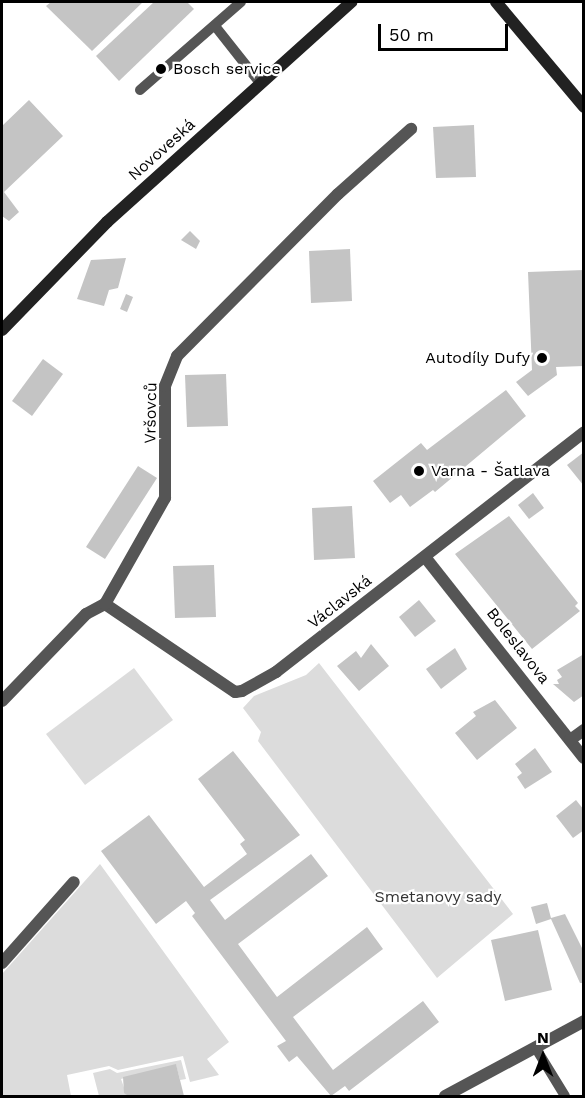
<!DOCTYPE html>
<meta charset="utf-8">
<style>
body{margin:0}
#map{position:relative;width:585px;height:1098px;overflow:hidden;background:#fff;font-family:"Work Sans",sans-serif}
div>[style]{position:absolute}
.green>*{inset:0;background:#dcdcdc}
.building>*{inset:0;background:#c4c4c4}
.lane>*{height:10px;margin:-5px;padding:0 5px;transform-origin:5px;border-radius:5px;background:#555}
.street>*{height:12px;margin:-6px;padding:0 6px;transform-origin:6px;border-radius:6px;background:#555}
.secondary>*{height:12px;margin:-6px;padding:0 6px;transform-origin:6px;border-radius:6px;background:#222}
.dots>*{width:16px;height:16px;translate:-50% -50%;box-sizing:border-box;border:3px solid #fff;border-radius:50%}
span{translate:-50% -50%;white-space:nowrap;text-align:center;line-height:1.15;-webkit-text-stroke:4.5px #fff;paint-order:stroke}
.poi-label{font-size:16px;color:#000}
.left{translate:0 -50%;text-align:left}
.right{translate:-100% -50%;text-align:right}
.street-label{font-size:16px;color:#000}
.park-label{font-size:16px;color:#333}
.frame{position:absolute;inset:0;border:3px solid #000;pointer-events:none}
.north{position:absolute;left:513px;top:1026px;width:60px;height:60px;-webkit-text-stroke:4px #fff;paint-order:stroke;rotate:0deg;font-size:16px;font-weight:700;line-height:24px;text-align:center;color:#000}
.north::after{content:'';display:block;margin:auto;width:21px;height:27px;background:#000;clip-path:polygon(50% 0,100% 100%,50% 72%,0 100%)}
.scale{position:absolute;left:378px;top:24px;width:130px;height:27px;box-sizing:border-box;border:3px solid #000;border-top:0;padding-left:8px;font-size:18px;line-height:21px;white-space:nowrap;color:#000;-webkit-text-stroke:4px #fff;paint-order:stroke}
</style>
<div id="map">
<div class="green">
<div style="clip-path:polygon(319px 663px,513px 914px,437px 978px,258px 741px,261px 732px,243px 708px,254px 696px,306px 675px)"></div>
<div style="clip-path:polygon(134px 668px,173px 720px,85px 785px,46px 734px)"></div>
<div style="clip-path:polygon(100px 864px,229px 1042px,207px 1059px,219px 1075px,190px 1082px,183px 1056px,118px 1070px,109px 1066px,67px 1075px,71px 1096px,2px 1096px,2px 974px)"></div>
<div style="clip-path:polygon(181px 1060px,186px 1079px,180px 1080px,176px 1065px,121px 1079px,127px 1096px,99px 1096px,93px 1073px,110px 1069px,117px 1073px)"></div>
</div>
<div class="building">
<div style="clip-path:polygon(51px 2px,143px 2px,92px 51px,46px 6px)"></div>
<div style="clip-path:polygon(154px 2px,187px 2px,194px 9px,119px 81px,96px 56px)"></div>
<div style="clip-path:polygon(29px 100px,63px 136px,4px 192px,19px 212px,9px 221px,2px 216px,2px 126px)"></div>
<div style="clip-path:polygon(474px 125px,476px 177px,436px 178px,433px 127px)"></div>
<div style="clip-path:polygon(190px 231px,200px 241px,196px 249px,181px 240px)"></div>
<div style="clip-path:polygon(350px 249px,352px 301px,311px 303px,309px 251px)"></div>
<div style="clip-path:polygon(126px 258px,118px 288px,109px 290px,104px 306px,77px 299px,91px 260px)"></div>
<div style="clip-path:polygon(584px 270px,584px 366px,556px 367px,557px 375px,528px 396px,516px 382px,532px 370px,528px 272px)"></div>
<div style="clip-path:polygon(126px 294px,133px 297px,127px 312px,120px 309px)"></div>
<div style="clip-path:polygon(43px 359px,63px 374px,32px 416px,12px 401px)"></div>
<div style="clip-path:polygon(226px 374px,228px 426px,187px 427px,185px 375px)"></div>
<div style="clip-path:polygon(506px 390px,526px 416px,435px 492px,433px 490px,410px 507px,401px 495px,390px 503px,373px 481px,421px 443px,427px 450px)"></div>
<div style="clip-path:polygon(584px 452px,584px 486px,567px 465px)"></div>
<div style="clip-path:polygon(138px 466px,157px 478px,105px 559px,86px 547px)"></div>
<div style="clip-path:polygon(533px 493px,544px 508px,529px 519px,518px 505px)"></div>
<div style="clip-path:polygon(352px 506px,355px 558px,314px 560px,312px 508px)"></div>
<div style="clip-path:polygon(509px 516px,578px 603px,575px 606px,580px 611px,532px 649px,455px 554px)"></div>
<div style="clip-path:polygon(214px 565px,216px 617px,175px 618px,173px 566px)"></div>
<div style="clip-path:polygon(419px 600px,436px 621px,415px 637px,399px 617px)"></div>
<div style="clip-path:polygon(371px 644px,389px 666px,359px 691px,337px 666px,356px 651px,361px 658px)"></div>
<div style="clip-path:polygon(455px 648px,467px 669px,441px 689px,426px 669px)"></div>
<div style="clip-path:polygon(584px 654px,584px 695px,574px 702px,553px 684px,559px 684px,557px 680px,562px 677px,557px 670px)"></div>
<div style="clip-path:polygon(495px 700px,517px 728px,477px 760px,455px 733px,476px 716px,473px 712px)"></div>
<div style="clip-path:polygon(535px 748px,552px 772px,525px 789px,517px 777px,522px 773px,515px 764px)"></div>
<div style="clip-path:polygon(233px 751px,300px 835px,210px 900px,225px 920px,311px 854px,328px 876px,238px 944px,277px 997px,367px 927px,383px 949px,293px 1017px,333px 1070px,423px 1001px,439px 1022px,349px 1091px,345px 1086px,331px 1096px,297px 1056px,289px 1062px,277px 1046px,286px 1041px,192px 916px,195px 913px,186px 901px,156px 924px,101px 851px,149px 815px,204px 887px,247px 854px,240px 844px,245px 840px,198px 779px)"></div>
<div style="clip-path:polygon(576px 800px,584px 810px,584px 830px,573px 838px,556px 816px)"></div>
<div style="clip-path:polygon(547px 903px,551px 918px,565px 914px,584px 952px,584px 983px,580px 983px,551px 919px,536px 924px,531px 907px)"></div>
<div style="clip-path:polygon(538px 930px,552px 990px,505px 1001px,491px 940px)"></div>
<div style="clip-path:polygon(176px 1064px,184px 1096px,128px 1096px,124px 1093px,123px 1077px)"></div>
</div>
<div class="lane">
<div style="left:215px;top:26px;width:73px;rotate:51.7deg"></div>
<div style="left:140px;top:90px;width:134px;rotate:-41.1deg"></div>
<div style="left:535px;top:1047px;width:57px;rotate:58.5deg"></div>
</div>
<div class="street">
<div style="left:425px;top:557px;width:256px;rotate:51.7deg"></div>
<div style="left:105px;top:604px;width:157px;rotate:34.1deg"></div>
<div style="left:235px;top:692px;width:7px;rotate:-8deg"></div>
<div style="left:242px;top:691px;width:39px;rotate:-29deg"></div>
<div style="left:276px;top:672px;width:390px;rotate:-37.9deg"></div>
<div style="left:2px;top:701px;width:121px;rotate:-46deg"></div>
<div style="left:86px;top:614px;width:21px;rotate:-28deg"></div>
<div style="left:105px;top:604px;width:122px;rotate:-60.5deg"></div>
<div style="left:165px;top:498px;width:112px;rotate:-90deg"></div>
<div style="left:165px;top:386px;width:32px;rotate:-68deg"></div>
<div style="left:177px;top:356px;width:228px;rotate:-45.2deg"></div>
<div style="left:338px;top:194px;width:98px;rotate:-41.7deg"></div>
<div style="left:570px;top:740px;width:17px;rotate:-36deg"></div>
<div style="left:2px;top:963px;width:108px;rotate:-48.4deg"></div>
<div style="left:445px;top:1096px;width:158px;rotate:-28.3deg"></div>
</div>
<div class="secondary">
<div style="left:496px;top:2px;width:137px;rotate:50deg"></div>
<div style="left:2px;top:330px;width:151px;rotate:-45.8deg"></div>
<div style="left:107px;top:222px;width:329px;rotate:-42deg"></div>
</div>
<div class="dots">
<div style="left:161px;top:69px;background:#000"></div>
<div style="left:542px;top:358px;background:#000"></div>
<div style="left:419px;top:471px;background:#000"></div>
</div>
<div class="poi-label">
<span class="left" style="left:173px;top:69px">Bosch service</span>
<span class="right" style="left:530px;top:358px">Autodíly Dufy</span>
<span class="left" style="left:431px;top:471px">Varna - Šatlava</span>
</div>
<div class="street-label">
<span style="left:162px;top:150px;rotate:-42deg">Novoveská</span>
<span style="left:151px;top:413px;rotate:-89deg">Vršovců</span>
<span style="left:340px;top:602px;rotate:-38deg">Václavská</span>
<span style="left:518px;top:646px;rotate:52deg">Boleslavova</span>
</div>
<div class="park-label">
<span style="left:438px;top:897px">Smetanovy sady</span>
</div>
<div class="frame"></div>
<div class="north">N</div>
<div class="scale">50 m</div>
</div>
